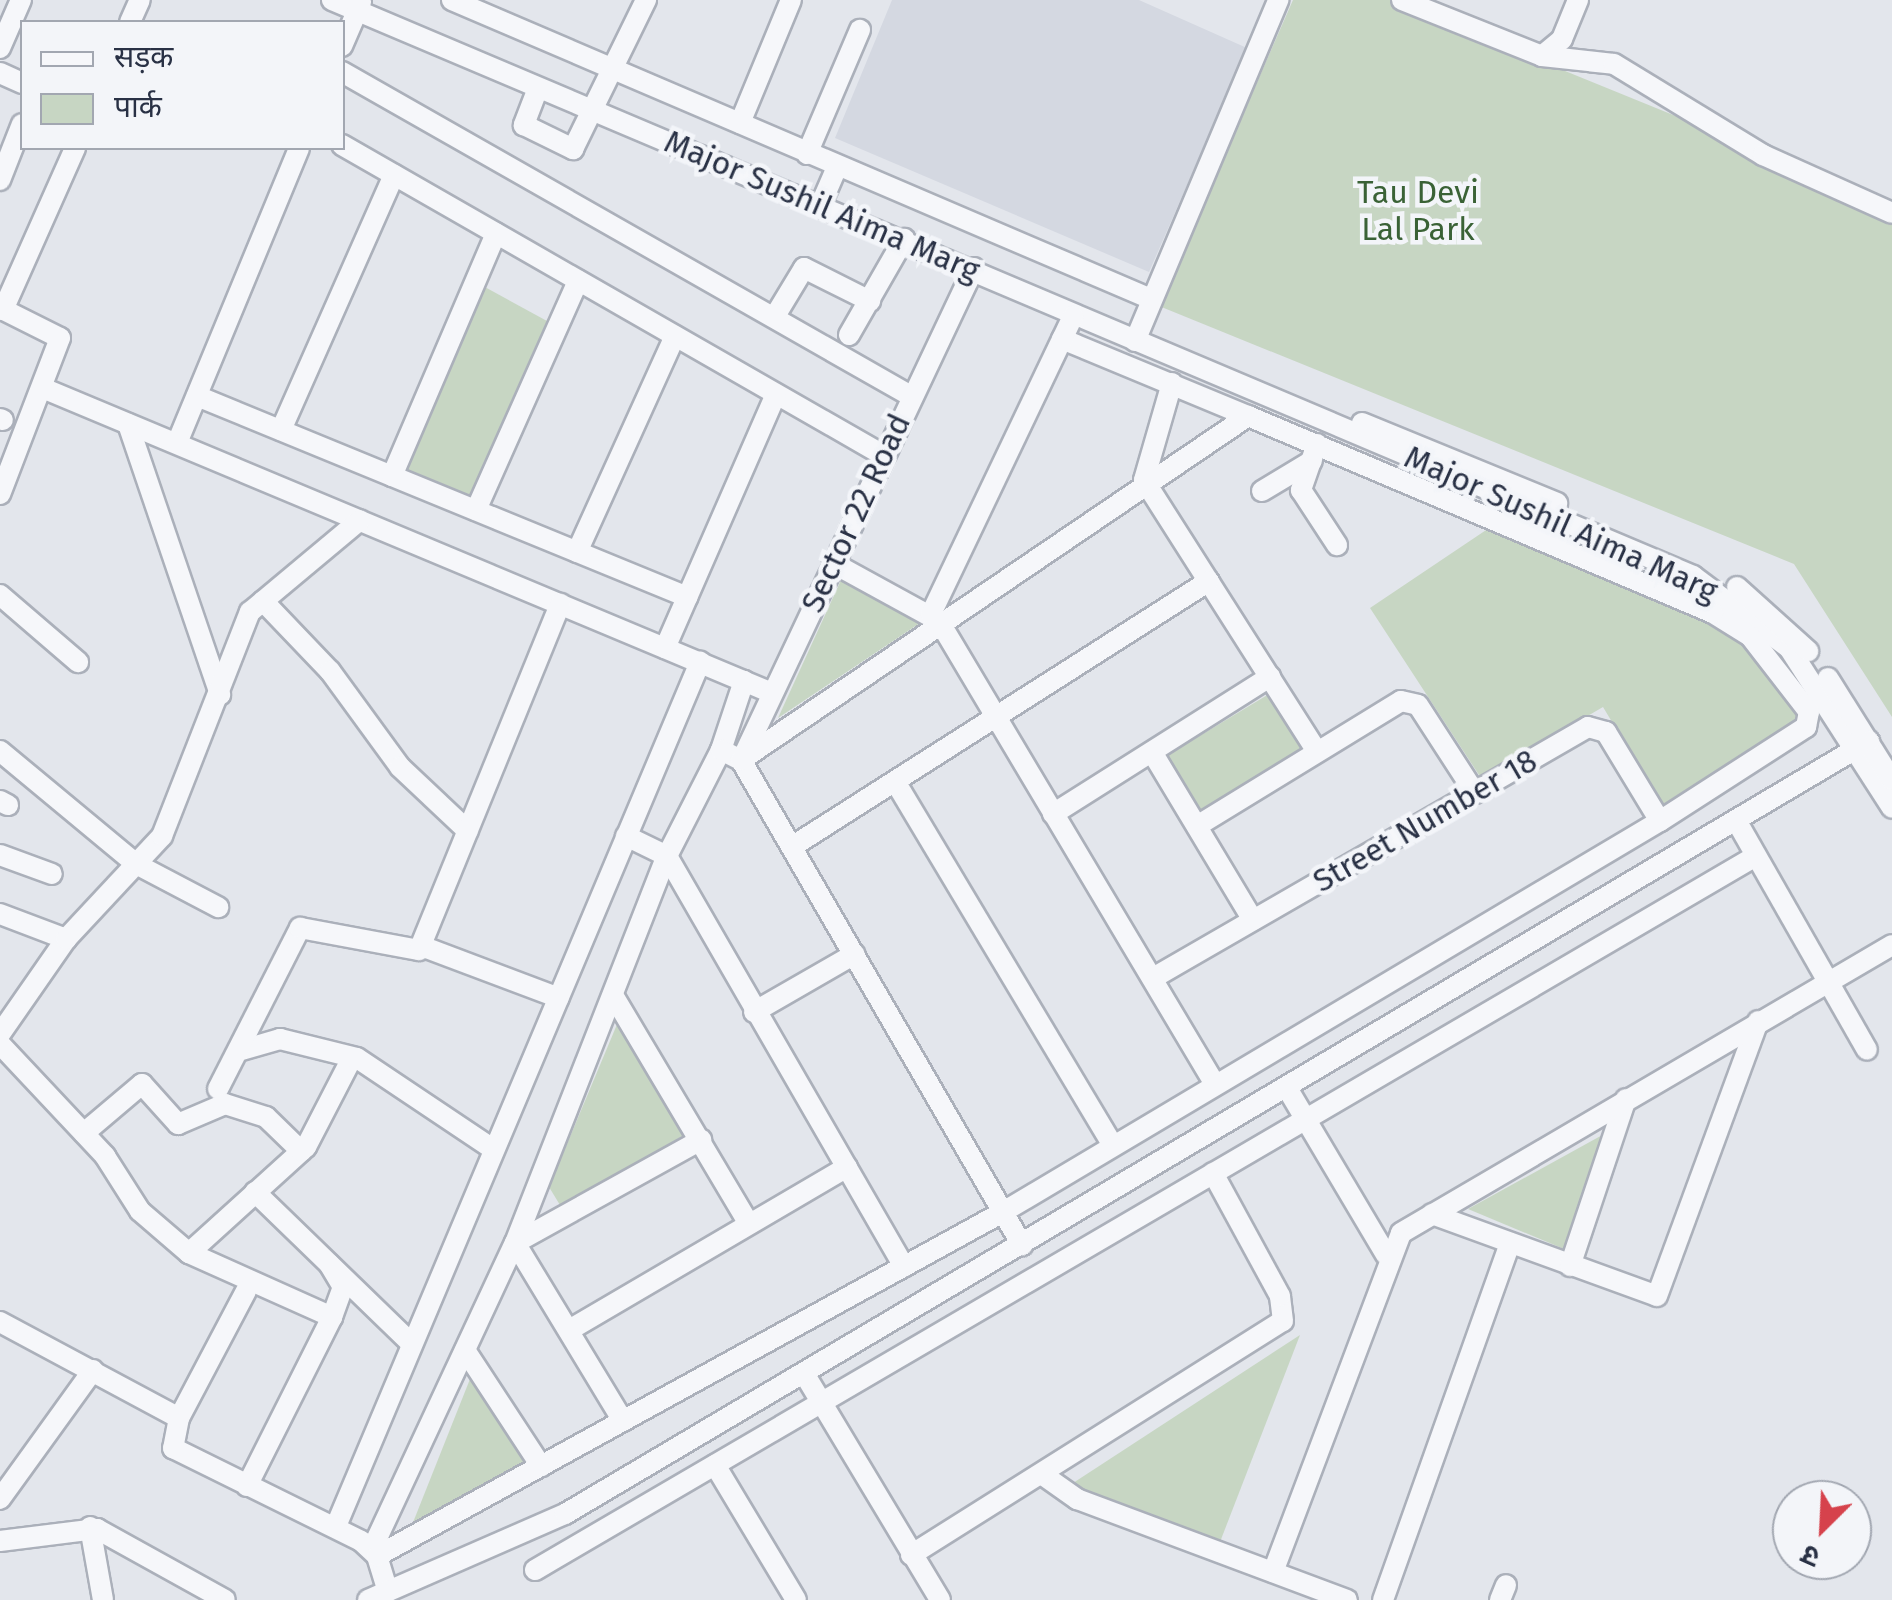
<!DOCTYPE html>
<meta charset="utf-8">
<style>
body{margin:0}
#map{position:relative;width:1892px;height:1600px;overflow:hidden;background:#e3e6ec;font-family:"Fira Sans","Noto Sans Devanagari",sans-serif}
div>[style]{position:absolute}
.built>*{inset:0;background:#d4d8e1}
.green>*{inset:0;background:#c7d6c3}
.roads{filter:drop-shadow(2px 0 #abb0ba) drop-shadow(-2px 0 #abb0ba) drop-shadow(0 2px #abb0ba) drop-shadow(0 -2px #abb0ba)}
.minor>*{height:20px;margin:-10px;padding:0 10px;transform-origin:10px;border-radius:10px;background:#f6f7fa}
span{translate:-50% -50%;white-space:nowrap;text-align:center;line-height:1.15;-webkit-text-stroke:9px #f3f5f9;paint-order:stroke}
.park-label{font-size:32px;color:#3a6236}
.street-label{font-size:32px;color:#293145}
.legend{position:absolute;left:20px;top:20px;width:325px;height:130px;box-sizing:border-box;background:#f3f5f9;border:2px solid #a2a7b1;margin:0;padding:12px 18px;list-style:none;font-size:30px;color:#293145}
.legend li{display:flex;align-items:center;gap:20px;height:50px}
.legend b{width:50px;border:2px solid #a2a7b1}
.north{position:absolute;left:1772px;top:1480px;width:100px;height:100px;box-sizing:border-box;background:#f3f5f9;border:2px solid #a2a7b1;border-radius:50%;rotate:204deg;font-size:28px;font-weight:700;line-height:40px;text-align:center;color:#293145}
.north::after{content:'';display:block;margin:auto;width:35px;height:45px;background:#d6424c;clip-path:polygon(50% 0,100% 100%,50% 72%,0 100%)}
</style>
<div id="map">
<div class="built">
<div style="clip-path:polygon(892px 0,1139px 0,1247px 48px,1149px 272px,835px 138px)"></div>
</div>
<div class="green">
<div style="clip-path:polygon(1293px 0,1391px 0,1892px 204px,1892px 717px,1794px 564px,1159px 306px)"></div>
<div style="clip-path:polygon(483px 286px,547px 321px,469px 497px,402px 468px)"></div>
<div style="clip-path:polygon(1507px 516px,1750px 636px,1821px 704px,1662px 805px,1603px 707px,1481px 778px,1370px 608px)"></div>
<div style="clip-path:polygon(841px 580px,926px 619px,778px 718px)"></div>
<div style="clip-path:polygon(1269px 694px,1305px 752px,1198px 816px,1163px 758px)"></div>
<div style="clip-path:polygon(618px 1022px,687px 1133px,563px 1210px,549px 1187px)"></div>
<div style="clip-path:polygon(1606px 1133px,1564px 1249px,1468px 1209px)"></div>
<div style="clip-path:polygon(1300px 1335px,1220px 1542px,1070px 1485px)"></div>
<div style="clip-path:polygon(474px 1369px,534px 1465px,410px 1530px)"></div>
</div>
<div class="roads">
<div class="minor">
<div style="left:332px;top:0;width:1478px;rotate:22.94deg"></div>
<div style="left:1693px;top:576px;width:120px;rotate:36.9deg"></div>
<div style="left:1789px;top:648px;width:190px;rotate:57.2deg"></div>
<div style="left:452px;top:0;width:760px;rotate:23.16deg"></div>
<div style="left:1402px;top:0;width:151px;rotate:21.8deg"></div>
<div style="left:1542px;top:56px;width:26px;rotate:-40deg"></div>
<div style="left:1562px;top:39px;width:42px;rotate:-67.7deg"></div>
<div style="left:130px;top:22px;width:24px;rotate:-66deg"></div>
<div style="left:342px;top:46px;width:48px;rotate:-66.6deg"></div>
<div style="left:0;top:48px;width:52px;rotate:-66.4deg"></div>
<div style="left:1542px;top:56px;width:72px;rotate:6.3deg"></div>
<div style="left:1614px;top:64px;width:175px;rotate:31.4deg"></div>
<div style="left:1763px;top:155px;width:141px;rotate:24.2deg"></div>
<div style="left:342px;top:72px;width:655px;rotate:29.66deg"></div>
<div style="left:0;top:73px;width:24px;rotate:24deg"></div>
<div style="left:538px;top:88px;width:40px;rotate:111deg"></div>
<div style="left:524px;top:125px;width:55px;rotate:26.1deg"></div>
<div style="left:573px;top:149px;width:166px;rotate:-63.9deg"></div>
<div style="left:740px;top:123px;width:133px;rotate:-67.5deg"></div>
<div style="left:342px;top:145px;width:624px;rotate:29.81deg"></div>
<div style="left:807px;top:154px;width:135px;rotate:-66.9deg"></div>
<div style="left:0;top:180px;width:60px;rotate:-68.6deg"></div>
<div style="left:821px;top:204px;width:40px;rotate:-66.6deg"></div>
<div style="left:0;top:308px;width:67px;rotate:26.6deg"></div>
<div style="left:60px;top:338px;width:167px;rotate:111deg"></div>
<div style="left:3px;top:310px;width:177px;rotate:-66deg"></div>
<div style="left:775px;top:316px;width:56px;rotate:-58.9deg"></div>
<div style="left:804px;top:268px;width:74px;rotate:26.6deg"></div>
<div style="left:849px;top:335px;width:111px;rotate:-60.2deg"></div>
<div style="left:1062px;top:339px;width:201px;rotate:22.5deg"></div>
<div style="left:1135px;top:341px;width:370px;rotate:-67.2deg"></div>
<div style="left:1172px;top:383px;width:101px;rotate:106.1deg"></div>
<div style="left:1144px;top:480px;width:320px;rotate:57.5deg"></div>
<div style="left:45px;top:389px;width:788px;rotate:22.69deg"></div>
<div style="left:197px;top:396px;width:530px;rotate:22.3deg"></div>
<div style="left:0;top:419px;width:3px;rotate:18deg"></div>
<div style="left:1362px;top:423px;width:211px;rotate:22.3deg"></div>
<div style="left:128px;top:424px;width:286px;rotate:71.2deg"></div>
<div style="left:281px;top:430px;width:279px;rotate:-66.1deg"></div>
<div style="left:177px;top:443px;width:319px;rotate:-67.5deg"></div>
<div style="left:1317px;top:444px;width:49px;rotate:109.2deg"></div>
<div style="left:1301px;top:490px;width:66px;rotate:56.8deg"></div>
<div style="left:392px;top:476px;width:264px;rotate:-66.8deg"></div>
<div style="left:1262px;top:491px;width:58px;rotate:-31deg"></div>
<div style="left:476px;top:510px;width:251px;rotate:-66deg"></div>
<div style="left:577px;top:552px;width:237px;rotate:-65.6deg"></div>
<div style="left:833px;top:563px;width:121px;rotate:28.7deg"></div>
<div style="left:939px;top:621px;width:535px;rotate:59.22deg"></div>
<div style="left:1737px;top:587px;width:96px;rotate:42deg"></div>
<div style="left:0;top:595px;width:103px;rotate:40.7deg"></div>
<div style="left:263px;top:601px;width:97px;rotate:46.3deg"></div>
<div style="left:330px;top:671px;width:119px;rotate:53.9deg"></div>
<div style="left:400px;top:767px;width:93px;rotate:43.3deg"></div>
<div style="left:931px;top:614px;width:330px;rotate:-64.5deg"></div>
<div style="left:665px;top:648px;width:277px;rotate:-66.4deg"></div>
<div style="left:1828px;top:678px;width:120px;rotate:57.9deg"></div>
<div style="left:721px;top:750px;width:73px;rotate:-71.6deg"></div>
<div style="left:0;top:751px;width:177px;rotate:39.7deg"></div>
<div style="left:136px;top:864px;width:93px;rotate:27.7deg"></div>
<div style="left:1152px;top:752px;width:196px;rotate:59deg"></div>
<div style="left:742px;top:759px;width:543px;rotate:-64.71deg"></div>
<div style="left:896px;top:783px;width:417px;rotate:59.1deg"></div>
<div style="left:0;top:801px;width:9px;rotate:27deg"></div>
<div style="left:1053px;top:814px;width:257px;rotate:-32.3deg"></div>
<div style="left:1737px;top:822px;width:262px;rotate:60.3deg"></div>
<div style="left:1197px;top:826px;width:239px;rotate:-31.5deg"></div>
<div style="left:1401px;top:701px;width:17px;rotate:13deg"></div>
<div style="left:1418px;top:705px;width:105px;rotate:57.1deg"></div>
<div style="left:626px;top:836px;width:46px;rotate:26deg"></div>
<div style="left:667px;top:856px;width:474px;rotate:60deg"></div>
<div style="left:793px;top:846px;width:493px;rotate:-32.5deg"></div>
<div style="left:0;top:855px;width:55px;rotate:20.1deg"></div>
<div style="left:0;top:914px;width:71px;rotate:20.7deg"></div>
<div style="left:421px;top:946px;width:147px;rotate:20.6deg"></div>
<div style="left:1153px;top:978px;width:502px;rotate:-29.99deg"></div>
<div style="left:1588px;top:727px;width:19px;rotate:16deg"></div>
<div style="left:1606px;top:732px;width:104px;rotate:58.8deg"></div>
<div style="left:613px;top:995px;width:266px;rotate:59.3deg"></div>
<div style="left:754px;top:1012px;width:116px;rotate:-29.9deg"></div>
<div style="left:0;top:1034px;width:116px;rotate:-55.2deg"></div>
<div style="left:66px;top:939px;width:141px;rotate:-47deg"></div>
<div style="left:162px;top:836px;width:241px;rotate:-68.6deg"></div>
<div style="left:250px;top:612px;width:143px;rotate:-39.9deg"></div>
<div style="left:0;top:1044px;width:154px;rotate:46.8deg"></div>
<div style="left:105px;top:1156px;width:65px;rotate:57.5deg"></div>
<div style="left:140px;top:1211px;width:65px;rotate:40.6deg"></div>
<div style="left:189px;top:1253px;width:158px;rotate:-42.2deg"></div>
<div style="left:306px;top:1147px;width:100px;rotate:-62.7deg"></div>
<div style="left:242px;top:1050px;width:40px;rotate:-16deg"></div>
<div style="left:280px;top:1039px;width:79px;rotate:13.9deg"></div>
<div style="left:357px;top:1058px;width:164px;rotate:33.8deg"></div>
<div style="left:1287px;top:1088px;width:194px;rotate:59.3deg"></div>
<div style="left:218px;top:1089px;width:181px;rotate:-63deg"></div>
<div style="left:300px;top:928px;width:121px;rotate:10.5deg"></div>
<div style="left:419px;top:950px;width:374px;rotate:-67.8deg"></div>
<div style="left:84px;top:1133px;width:76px;rotate:-40.2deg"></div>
<div style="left:142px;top:1084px;width:54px;rotate:48deg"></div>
<div style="left:178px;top:1124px;width:51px;rotate:-23.1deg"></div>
<div style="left:225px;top:1104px;width:43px;rotate:17.6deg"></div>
<div style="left:266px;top:1117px;width:49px;rotate:44.2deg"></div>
<div style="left:255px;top:1192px;width:217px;rotate:44.1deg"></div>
<div style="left:1432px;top:1214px;width:239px;rotate:20deg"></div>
<div style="left:1657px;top:1296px;width:293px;rotate:-69.8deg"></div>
<div style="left:189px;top:1253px;width:157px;rotate:24.1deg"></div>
<div style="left:1570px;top:1266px;width:176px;rotate:-71.5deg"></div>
<div style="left:246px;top:1291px;width:144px;rotate:117.8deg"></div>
<div style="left:179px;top:1418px;width:31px;rotate:101deg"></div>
<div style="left:173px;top:1448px;width:210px;rotate:26.3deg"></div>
<div style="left:361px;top:1541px;width:22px;rotate:43deg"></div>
<div style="left:377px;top:1556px;width:37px;rotate:73deg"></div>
<div style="left:0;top:1322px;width:203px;rotate:28.2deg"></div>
<div style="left:571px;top:1329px;width:320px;rotate:-30.4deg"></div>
<div style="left:465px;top:1350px;width:139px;rotate:56.8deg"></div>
<div style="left:805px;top:1375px;width:262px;rotate:59deg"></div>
<div style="left:623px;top:1421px;width:208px;rotate:-121.2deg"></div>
<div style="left:515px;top:1243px;width:213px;rotate:-29deg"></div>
<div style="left:715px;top:1465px;width:157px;rotate:59deg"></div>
<div style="left:1043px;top:1475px;width:42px;rotate:35.2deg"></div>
<div style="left:1077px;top:1499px;width:288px;rotate:20.5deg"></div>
<div style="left:247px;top:1486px;width:189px;rotate:-63.3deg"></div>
<div style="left:332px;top:1317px;width:32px;rotate:-70deg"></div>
<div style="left:343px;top:1287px;width:27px;rotate:-121deg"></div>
<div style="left:0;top:1499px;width:159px;rotate:-54.2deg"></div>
<div style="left:336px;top:1526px;width:938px;rotate:-67.15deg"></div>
<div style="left:90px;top:1527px;width:74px;rotate:79.9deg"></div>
<div style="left:0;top:1541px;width:98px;rotate:-7.1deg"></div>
<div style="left:97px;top:1529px;width:146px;rotate:29deg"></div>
<div style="left:372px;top:1549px;width:338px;rotate:-65deg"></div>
<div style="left:515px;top:1243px;width:416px;rotate:-68.6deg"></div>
<div style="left:667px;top:856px;width:119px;rotate:-63deg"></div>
<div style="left:721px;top:750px;width:22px;rotate:27deg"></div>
<div style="left:741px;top:760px;width:561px;rotate:59.91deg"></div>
<div style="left:911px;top:1555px;width:439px;rotate:-32.2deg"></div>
<div style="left:1283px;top:1321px;width:25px;rotate:-97deg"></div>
<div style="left:1280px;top:1296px;width:140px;rotate:-118.6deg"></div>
<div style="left:377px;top:1556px;width:714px;rotate:-28.79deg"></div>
<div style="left:1003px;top:1212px;width:765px;rotate:-30.76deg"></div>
<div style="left:1660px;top:821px;width:174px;rotate:-32.8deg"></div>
<div style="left:1806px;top:727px;width:15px;rotate:-79deg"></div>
<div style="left:1809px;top:712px;width:96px;rotate:-127.8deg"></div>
<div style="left:1750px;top:636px;width:44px;rotate:-148.1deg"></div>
<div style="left:1713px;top:613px;width:505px;rotate:-157.04deg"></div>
<div style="left:1248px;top:416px;width:613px;rotate:145.84deg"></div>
<div style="left:535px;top:1570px;width:1414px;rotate:-30.32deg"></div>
<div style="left:1273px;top:1572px;width:362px;rotate:-69.3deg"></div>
<div style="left:1401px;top:1233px;width:569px;rotate:-30.39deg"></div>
<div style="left:368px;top:1600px;width:215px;rotate:-23.6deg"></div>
<div style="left:565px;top:1514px;width:1516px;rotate:-30.66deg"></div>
<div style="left:1383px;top:1600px;width:379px;rotate:-70.4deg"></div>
<div style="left:1500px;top:1600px;width:16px;rotate:-68deg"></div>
</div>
</div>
<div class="park-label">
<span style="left:1418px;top:211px">Tau Devi<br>Lal Park</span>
</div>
<div class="street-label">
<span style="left:822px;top:206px;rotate:23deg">Major Sushil Aima Marg</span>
<span style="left:856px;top:513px;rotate:-65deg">Sector 22 Road</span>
<span style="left:1561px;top:524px;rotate:24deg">Major Sushil Aima Marg</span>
<span style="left:1425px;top:821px;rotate:-30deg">Street Number 18</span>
</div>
<ul class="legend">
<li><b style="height:12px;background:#f6f7fa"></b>सड़क</li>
<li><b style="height:28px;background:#c7d6c3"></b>पार्क</li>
</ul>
<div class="north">उ</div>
</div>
